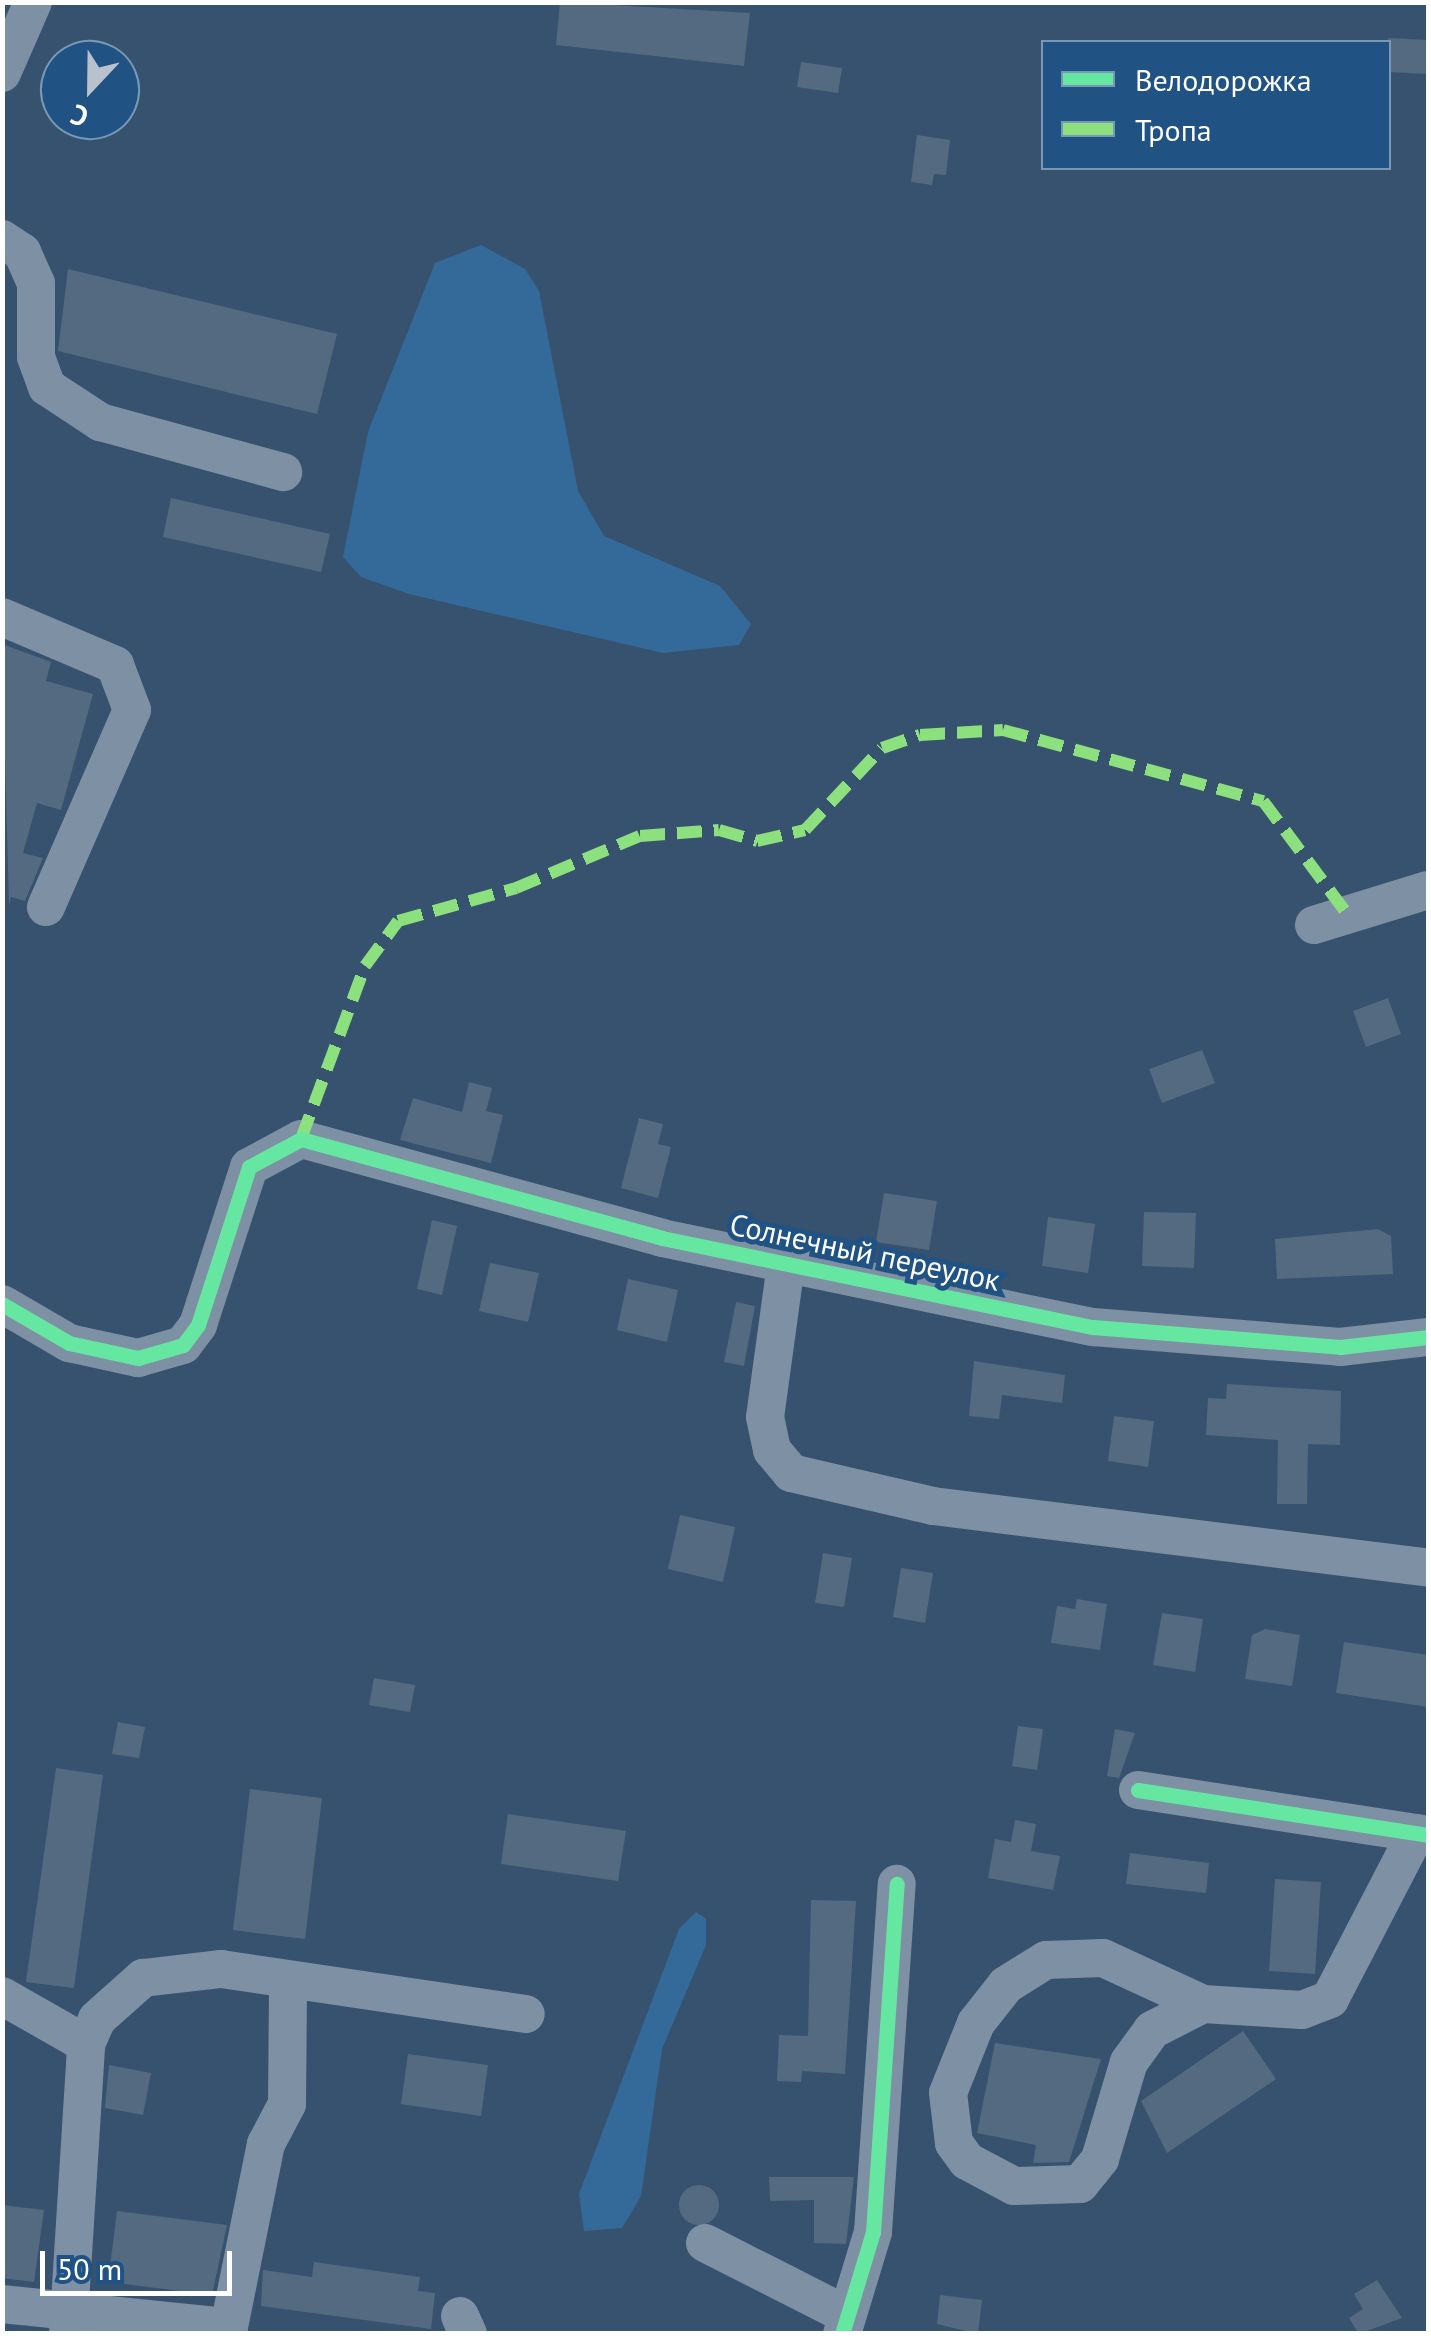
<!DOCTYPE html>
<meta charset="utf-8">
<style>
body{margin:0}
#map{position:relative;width:1431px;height:2336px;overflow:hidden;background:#37526e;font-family:"PT Sans",sans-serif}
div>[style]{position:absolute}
.green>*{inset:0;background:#346a9a}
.building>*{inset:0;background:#546a80}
.round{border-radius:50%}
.minor>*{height:38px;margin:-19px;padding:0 19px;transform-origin:19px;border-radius:19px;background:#7d90a4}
.quiet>*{height:12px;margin-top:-6px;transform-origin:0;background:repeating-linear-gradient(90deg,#8de07e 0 25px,transparent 0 37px)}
.cycleway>*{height:15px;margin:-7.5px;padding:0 7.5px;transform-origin:7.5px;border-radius:7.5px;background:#66e7a1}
span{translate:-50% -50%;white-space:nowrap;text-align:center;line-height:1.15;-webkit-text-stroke:10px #205384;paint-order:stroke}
.street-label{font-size:30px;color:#fff}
.frame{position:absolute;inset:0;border:5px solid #fff;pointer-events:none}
.legend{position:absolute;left:1041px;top:40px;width:350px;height:130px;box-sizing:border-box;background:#205384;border:2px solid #7998b5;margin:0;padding:12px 18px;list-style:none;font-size:30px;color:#fff}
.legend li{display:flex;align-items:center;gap:20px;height:50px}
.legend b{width:50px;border:2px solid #7998b5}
.north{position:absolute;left:40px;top:40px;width:100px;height:100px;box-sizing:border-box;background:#205384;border:2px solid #7998b5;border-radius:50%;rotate:202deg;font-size:28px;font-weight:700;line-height:40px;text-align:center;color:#fff}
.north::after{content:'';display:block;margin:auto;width:35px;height:45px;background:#b9c2cc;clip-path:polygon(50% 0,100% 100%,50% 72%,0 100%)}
.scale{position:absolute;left:40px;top:2251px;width:192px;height:45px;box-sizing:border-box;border:5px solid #fff;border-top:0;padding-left:12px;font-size:30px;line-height:35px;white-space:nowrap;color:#fff;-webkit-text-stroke:8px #205384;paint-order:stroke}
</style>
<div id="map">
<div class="green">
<div style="clip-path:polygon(481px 245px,525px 269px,539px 291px,578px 491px,604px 536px,720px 586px,751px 624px,739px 645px,663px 653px,409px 594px,361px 577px,343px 557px,368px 432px,435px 263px)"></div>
<div style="clip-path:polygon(696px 1912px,706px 1919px,706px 1945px,662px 2049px,641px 2196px,622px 2228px,584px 2231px,579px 2194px,679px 1929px)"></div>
</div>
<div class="building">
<div style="clip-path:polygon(560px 2px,750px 13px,744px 66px,556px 45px)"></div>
<div style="clip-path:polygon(1388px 38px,1428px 40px,1428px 74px,1388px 72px)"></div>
<div style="clip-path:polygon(801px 62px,842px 68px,838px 93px,797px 87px)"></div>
<div style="clip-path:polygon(917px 135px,950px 140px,946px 175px,934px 174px,932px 185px,911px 182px)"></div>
<div style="clip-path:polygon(68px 269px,337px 334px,317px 414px,58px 351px)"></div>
<div style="clip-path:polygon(171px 498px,330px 534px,321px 572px,163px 537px)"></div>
<div style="clip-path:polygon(2px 644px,51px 662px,46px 681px,93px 694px,61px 810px,37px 803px,23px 853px,43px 858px,25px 901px,11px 897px,9px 906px)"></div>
<div style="clip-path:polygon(1388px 998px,1401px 1034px,1366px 1047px,1353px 1011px)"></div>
<div style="clip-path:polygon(1202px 1050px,1215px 1083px,1162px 1103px,1149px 1069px)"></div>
<div style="clip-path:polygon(469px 1082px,492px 1088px,486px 1111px,503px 1115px,491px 1163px,400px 1140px,413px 1098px,462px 1112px)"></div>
<div style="clip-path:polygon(639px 1118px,663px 1124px,658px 1144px,671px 1147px,658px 1198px,621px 1188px)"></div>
<div style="clip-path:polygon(884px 1193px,937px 1201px,929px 1250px,876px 1242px)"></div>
<div style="clip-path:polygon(1144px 1212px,1196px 1213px,1194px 1268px,1142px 1266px)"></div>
<div style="clip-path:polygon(1048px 1217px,1095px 1224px,1088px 1273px,1042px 1266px)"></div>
<div style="clip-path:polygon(432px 1220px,457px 1226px,442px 1295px,417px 1289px)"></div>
<div style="clip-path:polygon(1378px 1229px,1391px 1236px,1393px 1274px,1277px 1279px,1275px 1239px)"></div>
<div style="clip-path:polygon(490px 1263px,539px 1273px,528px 1322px,479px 1311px)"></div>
<div style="clip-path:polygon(628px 1279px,678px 1290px,667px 1342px,617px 1330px)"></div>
<div style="clip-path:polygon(736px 1302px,755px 1306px,744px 1366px,724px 1362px)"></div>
<div style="clip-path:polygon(974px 1361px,1065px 1375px,1062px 1403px,1002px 1395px,999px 1419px,969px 1416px)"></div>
<div style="clip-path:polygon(1227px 1384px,1341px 1391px,1340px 1445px,1308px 1444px,1307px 1504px,1277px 1504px,1278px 1440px,1206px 1435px,1208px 1398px,1226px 1399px)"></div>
<div style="clip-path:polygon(1114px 1416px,1154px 1421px,1148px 1467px,1108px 1461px)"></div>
<div style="clip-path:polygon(680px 1515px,735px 1527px,723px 1582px,668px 1569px)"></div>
<div style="clip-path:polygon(823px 1553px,852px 1558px,844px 1607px,815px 1603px)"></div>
<div style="clip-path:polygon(901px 1568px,933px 1573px,925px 1623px,893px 1617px)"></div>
<div style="clip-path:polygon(1077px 1599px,1107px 1604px,1100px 1650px,1051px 1643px,1057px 1606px,1075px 1609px)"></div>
<div style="clip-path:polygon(1162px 1613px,1203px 1619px,1195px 1672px,1153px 1665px)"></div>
<div style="clip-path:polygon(1265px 1629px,1300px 1635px,1292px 1686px,1245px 1679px,1252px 1635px)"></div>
<div style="clip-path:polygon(1344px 1642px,1428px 1655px,1428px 1707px,1336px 1693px)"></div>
<div style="clip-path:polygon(374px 1678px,415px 1685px,410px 1712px,369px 1705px)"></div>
<div style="clip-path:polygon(118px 1722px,145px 1727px,139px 1758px,112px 1754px)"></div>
<div style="clip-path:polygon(1018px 1726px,1043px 1729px,1037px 1770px,1012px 1766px)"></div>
<div style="clip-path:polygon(1115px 1729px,1135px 1733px,1119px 1778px,1107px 1776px)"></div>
<div style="clip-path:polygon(56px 1768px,103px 1775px,74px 1988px,26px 1982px)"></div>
<div style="clip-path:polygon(250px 1789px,322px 1798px,305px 1939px,233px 1930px)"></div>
<div style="clip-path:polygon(508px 1814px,626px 1831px,618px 1881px,501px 1864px)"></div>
<div style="clip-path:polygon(1015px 1820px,1036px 1824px,1031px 1851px,1060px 1856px,1053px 1890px,988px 1878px,995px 1839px,1011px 1842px)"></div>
<div style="clip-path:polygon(1130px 1853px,1209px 1863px,1206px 1893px,1126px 1884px)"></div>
<div style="clip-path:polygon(1275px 1879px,1321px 1882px,1315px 1974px,1269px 1971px)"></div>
<div style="clip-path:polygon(811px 1900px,856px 1901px,845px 2074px,802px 2071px,801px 2082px,777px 2081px,779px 2035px,808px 2036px)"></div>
<div style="clip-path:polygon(1243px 2031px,1276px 2079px,1167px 2153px,1141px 2101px)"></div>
<div style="clip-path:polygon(995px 2043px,1101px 2059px,1069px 2162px,1033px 2163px,1036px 2145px,977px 2133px)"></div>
<div style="clip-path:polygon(408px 2054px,488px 2065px,481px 2116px,401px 2104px)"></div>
<div style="clip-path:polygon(109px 2065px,151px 2073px,143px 2115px,105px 2108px)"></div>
<div style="clip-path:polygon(769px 2177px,854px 2177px,846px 2244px,814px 2243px,814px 2200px,770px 2201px)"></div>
<div class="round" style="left:679px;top:2185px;width:40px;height:40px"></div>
<div style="clip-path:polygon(2px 2205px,44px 2210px,34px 2282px,2px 2278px)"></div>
<div style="clip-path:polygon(117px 2211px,227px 2225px,212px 2295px,108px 2282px)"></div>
<div style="clip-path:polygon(314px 2262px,420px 2277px,418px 2291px,435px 2293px,431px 2329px,261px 2306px,263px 2270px,312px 2277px)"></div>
<div style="clip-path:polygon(1377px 2280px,1402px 2318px,1359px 2334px,1349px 2318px,1363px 2309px,1354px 2294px)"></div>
<div style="clip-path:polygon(940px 2295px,982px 2300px,978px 2334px,937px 2324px)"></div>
</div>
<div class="minor">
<div style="left:2px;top:73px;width:77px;rotate:-66.4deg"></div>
<div style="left:2px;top:239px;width:24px;rotate:33deg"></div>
<div style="left:22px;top:252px;width:34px;rotate:66deg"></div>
<div style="left:36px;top:283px;width:74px;rotate:90deg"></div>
<div style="left:36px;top:357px;width:32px;rotate:70deg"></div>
<div style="left:47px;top:387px;width:64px;rotate:33.4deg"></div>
<div style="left:100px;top:422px;width:190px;rotate:15.3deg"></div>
<div style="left:2px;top:617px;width:123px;rotate:23deg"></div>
<div style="left:115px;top:665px;width:48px;rotate:69.3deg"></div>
<div style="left:132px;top:710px;width:215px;rotate:113.6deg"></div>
<div style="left:1314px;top:925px;width:119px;rotate:-17.1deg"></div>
<div style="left:786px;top:1264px;width:154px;rotate:97.8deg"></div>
<div style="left:765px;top:1417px;width:34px;rotate:78deg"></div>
<div style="left:772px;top:1450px;width:30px;rotate:50deg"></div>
<div style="left:791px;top:1473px;width:146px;rotate:13.1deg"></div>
<div style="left:933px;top:1506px;width:499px;rotate:7.1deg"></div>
<div style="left:2px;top:1304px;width:78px;rotate:30.2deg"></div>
<div style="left:69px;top:1343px;width:71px;rotate:12.3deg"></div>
<div style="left:138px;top:1358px;width:47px;rotate:-16.1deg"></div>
<div style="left:183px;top:1345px;width:25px;rotate:-53deg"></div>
<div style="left:198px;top:1325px;width:166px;rotate:-72.1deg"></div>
<div style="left:249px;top:1167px;width:59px;rotate:-28.3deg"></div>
<div style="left:301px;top:1139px;width:374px;rotate:15.3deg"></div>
<div style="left:662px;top:1238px;width:440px;rotate:11.7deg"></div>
<div style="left:1093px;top:1327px;width:248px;rotate:4.6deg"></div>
<div style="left:1340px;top:1347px;width:89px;rotate:-6.5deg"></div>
<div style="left:1138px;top:1790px;width:293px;rotate:8.8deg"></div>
<div style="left:2px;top:1996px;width:97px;rotate:29.7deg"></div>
<div style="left:1203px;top:2004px;width:110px;rotate:-155.3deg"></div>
<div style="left:1103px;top:1958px;width:57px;rotate:178deg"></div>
<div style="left:1046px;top:1960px;width:47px;rotate:148deg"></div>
<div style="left:1006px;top:1985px;width:48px;rotate:128.3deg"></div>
<div style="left:976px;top:2023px;width:75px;rotate:111.8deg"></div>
<div style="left:948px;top:2093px;width:50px;rotate:83.2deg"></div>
<div style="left:954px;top:2143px;width:22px;rotate:54deg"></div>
<div style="left:967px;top:2161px;width:53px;rotate:28deg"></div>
<div style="left:1014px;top:2186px;width:66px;rotate:-1.7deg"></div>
<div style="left:1080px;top:2184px;width:32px;rotate:-51deg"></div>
<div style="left:1100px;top:2159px;width:101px;rotate:-73.4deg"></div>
<div style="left:1129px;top:2062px;width:39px;rotate:-54deg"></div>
<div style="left:1152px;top:2030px;width:57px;rotate:-27deg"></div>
<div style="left:1203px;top:2004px;width:99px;rotate:3.5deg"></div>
<div style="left:1302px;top:2010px;width:30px;rotate:-21deg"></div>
<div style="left:1330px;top:1999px;width:187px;rotate:-62.6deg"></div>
<div style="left:705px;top:2243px;width:157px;rotate:26.9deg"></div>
<div style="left:2px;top:2304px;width:228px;rotate:5.8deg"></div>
<div style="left:229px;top:2327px;width:187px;rotate:-78.6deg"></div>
<div style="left:266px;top:2144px;width:45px;rotate:-62.3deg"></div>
<div style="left:287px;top:2104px;width:123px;rotate:-89.5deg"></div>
<div style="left:460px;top:2316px;width:20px;rotate:66deg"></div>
<div style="left:68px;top:2334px;width:291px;rotate:-86.4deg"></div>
<div style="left:86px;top:2044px;width:27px;rotate:-66deg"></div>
<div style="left:97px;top:2019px;width:62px;rotate:-41.7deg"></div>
<div style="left:143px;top:1978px;width:79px;rotate:-6.6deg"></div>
<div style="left:221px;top:1969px;width:308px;rotate:8.4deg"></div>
<div style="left:842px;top:2334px;width:107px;rotate:-73.1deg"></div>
<div style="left:873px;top:2232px;width:349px;rotate:-86.1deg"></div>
</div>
<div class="quiet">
<div style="left:301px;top:1139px;width:184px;rotate:-69.7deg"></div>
<div style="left:365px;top:966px;width:56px;rotate:-53.7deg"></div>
<div style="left:398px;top:921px;width:123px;rotate:-15.6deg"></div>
<div style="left:516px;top:888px;width:134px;rotate:-22.8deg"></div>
<div style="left:640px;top:836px;width:79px;rotate:-4.3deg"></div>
<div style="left:719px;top:830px;width:40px;rotate:16deg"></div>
<div style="left:757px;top:841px;width:49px;rotate:-12.9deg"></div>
<div style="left:805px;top:830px;width:112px;rotate:-46.8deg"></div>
<div style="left:882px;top:748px;width:40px;rotate:-18.9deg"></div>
<div style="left:920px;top:735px;width:83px;rotate:-3.4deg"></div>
<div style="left:1003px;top:730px;width:270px;rotate:15.3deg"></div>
<div style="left:1263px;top:801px;width:142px;rotate:53.3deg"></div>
</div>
<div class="cycleway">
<div style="left:2px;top:1304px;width:78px;rotate:30.2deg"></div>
<div style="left:69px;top:1343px;width:71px;rotate:12.3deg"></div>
<div style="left:138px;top:1358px;width:47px;rotate:-16.1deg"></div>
<div style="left:183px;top:1345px;width:25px;rotate:-53deg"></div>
<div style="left:198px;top:1325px;width:166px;rotate:-72.1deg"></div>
<div style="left:249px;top:1167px;width:59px;rotate:-28.3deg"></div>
<div style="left:301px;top:1139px;width:374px;rotate:15.3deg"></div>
<div style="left:662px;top:1238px;width:440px;rotate:11.7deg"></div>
<div style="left:1093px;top:1327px;width:248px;rotate:4.6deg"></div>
<div style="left:1340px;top:1347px;width:89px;rotate:-6.5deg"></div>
<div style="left:1138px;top:1790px;width:293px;rotate:8.8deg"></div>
<div style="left:842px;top:2334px;width:107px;rotate:-73.1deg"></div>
<div style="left:873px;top:2232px;width:349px;rotate:-86.1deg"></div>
</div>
<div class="street-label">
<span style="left:865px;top:1252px;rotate:12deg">Солнечный переулок</span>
</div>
<div class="frame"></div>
<ul class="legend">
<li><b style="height:12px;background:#66e7a1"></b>Велодорожка</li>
<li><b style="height:12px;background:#8de07e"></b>Тропа</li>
</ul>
<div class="north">С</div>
<div class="scale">50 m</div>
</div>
